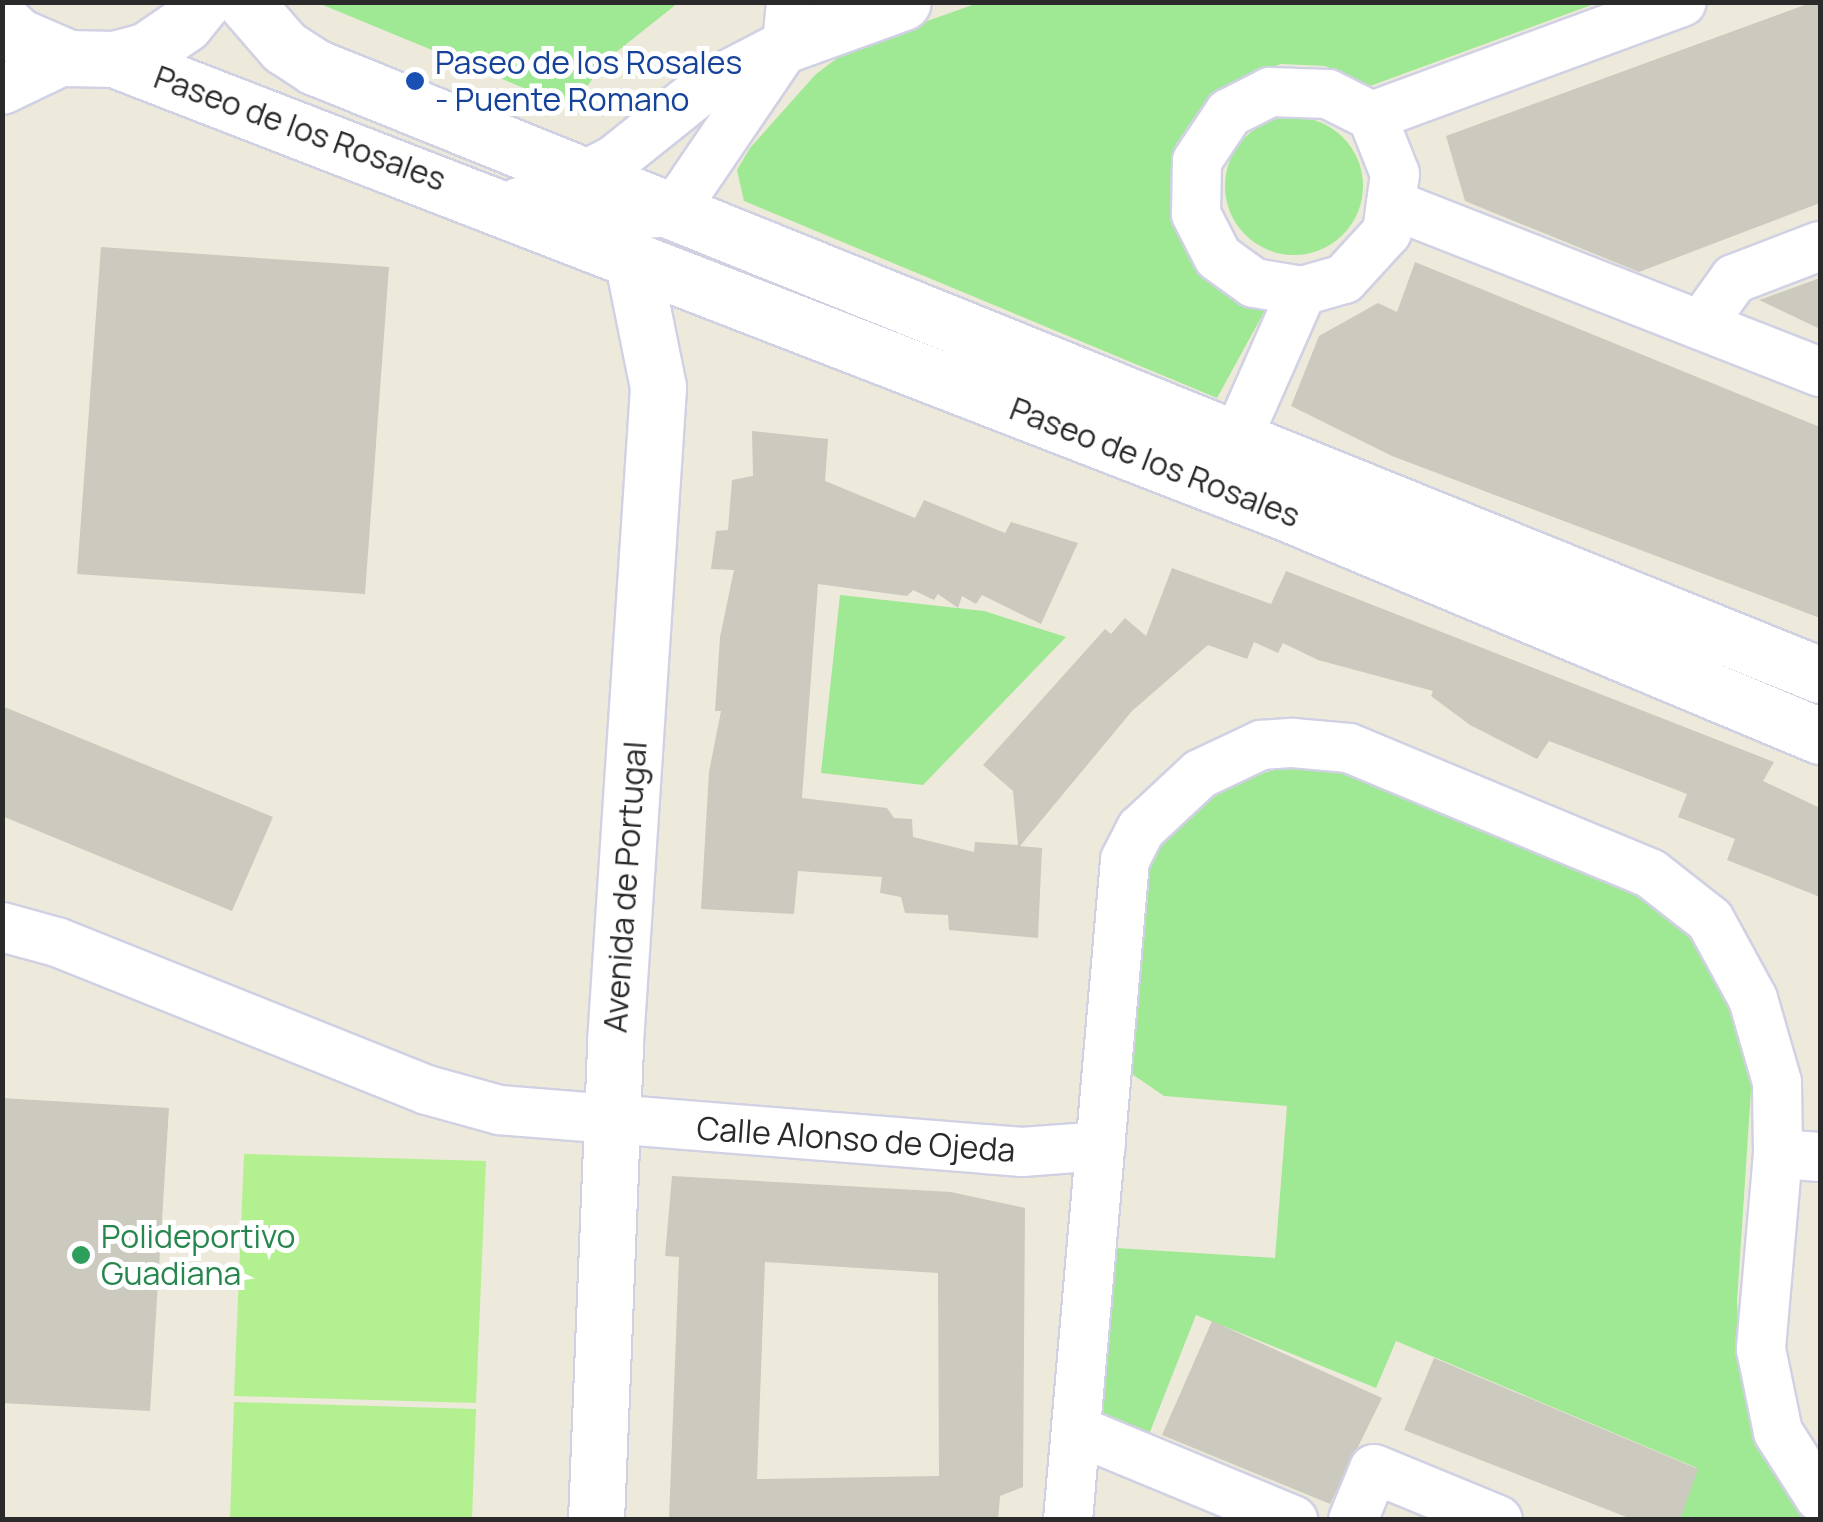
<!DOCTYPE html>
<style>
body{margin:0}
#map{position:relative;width:1823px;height:1522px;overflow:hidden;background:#eeeadb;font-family:Manrope,sans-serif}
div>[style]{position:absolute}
.green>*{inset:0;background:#9fe894}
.round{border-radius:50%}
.pitch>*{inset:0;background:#b3f08f}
.building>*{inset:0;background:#ccc9be}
.roads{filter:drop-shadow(2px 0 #d1d1e4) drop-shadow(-2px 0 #d1d1e4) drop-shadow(0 2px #d1d1e4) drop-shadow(0 -2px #d1d1e4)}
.street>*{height:48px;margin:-24px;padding:0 24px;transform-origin:24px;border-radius:24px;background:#fff}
.secondary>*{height:55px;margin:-27.5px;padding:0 27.5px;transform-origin:27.5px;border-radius:27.5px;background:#fff}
.dots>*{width:28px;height:28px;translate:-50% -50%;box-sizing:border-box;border:5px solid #fff;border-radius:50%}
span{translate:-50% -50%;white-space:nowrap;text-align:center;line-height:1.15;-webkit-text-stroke:10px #fff;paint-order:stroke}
.transit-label{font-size:32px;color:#164399}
.left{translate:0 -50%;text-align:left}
.street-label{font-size:32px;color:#2a2a2a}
.leisure-label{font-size:32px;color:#27864d}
.frame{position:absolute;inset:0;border:5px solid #2a2a2a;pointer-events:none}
</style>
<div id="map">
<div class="green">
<div style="clip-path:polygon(318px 3px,678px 3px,605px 61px,572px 108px)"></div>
<div style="clip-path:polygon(978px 3px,1597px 3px,1370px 86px,1325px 66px,1281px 64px,1238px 80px,1202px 106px,1176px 144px,1173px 180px,1183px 229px,1269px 303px,1217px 398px,744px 201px,737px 170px,750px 148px,816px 74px,851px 48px)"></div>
<div class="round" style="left:1225px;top:117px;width:138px;height:138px"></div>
<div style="clip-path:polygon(840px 595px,984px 611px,1066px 637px,923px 785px,821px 773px)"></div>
<div style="clip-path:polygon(1287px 766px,1350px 772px,1621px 882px,1679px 919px,1702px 946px,1723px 977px,1752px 1075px,1737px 1302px,1741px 1370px,1766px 1452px,1811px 1519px,1680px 1519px,1697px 1468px,1396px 1341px,1376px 1388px,1196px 1315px,1146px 1442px,1099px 1426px,1116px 1248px,1275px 1258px,1287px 1106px,1164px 1096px,1132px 1074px,1125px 1058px,1149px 862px,1167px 832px,1222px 786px)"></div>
</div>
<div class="pitch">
<div style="clip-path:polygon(244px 1154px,486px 1161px,476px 1403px,234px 1396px)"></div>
<div style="clip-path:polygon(234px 1402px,476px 1409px,472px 1519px,230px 1519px)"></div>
</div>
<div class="building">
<div style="clip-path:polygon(1813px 2px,1820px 2px,1820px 203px,1639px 272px,1465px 201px,1446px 136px)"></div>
<div style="clip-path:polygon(101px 247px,389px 267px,365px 594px,77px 574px)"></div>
<div style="clip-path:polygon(1415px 262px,1820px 427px,1820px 618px,1392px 456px,1291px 406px,1319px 336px,1378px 303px,1397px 312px)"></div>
<div style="clip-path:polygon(1820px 278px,1820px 329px,1759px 300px)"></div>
<div style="clip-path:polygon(752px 431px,828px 439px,825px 481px,915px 518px,924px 500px,1005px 533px,1011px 522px,1078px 543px,1041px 624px,982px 595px,976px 604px,962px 596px,958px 608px,938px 594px,934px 600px,913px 590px,907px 596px,818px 584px,802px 798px,887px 808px,894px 818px,912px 819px,913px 837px,974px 852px,975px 842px,1018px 845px,1013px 791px,983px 765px,1105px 629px,1111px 634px,1125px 618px,1146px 636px,1172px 568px,1271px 604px,1286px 571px,1774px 762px,1763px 781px,1820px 808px,1820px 897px,1727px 860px,1735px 839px,1678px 817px,1687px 794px,1549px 741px,1537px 759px,1470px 725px,1431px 696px,1433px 691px,1318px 660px,1283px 643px,1278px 653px,1254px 642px,1247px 659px,1208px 645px,1132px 711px,1020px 846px,1042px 848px,1038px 938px,949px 930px,948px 915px,905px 913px,901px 897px,880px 893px,882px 877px,798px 871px,794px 914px,701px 909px,709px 772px,721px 711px,715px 711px,720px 637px,734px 570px,711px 569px,716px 531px,728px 530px,732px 480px,753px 476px)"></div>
<div style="clip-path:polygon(2px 706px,273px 817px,232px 911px,2px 816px)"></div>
<div style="clip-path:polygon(2px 1098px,169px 1108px,150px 1411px,2px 1403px)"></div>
<div style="clip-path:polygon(evenodd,672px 1176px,951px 1192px,1025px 1208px,1023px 1487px,1000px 1496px,998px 1520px,669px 1520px,679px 1257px,665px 1256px,672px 1176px,765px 1262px,938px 1273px,939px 1476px,757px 1479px,765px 1262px)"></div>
<div style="clip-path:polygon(1212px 1321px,1382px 1398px,1330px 1504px,1162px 1435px)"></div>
<div style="clip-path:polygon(1434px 1358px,1698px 1469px,1680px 1520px,1634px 1520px,1404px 1430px)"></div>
</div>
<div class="roads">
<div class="street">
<div style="left:2px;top:90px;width:74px;rotate:-25.5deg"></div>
<div style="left:1270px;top:92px;width:58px;rotate:2deg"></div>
<div style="left:1328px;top:94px;width:49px;rotate:26.6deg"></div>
<div style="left:1372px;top:116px;width:62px;rotate:68.4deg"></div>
<div style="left:1395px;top:174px;width:59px;rotate:97.9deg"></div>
<div style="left:1387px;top:232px;width:64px;rotate:132.5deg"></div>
<div style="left:1344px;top:279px;width:44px;rotate:164.1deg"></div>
<div style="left:1302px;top:291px;width:49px;rotate:-170.5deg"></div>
<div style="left:1254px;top:283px;width:44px;rotate:-144.2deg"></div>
<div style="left:1218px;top:257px;width:48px;rotate:-117.1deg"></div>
<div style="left:1196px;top:214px;width:53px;rotate:-88.9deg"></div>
<div style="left:1197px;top:161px;width:58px;rotate:-56.3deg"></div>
<div style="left:1229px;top:113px;width:46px;rotate:-27.1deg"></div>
<div style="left:1372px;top:116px;width:330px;rotate:-20.2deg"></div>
<div style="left:585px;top:175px;width:31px;rotate:-27deg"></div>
<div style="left:613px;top:161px;width:122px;rotate:-38.7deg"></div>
<div style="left:708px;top:85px;width:89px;rotate:-27.4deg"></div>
<div style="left:519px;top:202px;width:95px;rotate:8.5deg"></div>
<div style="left:613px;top:216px;width:60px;rotate:-3.8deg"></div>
<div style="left:673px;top:212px;width:203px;rotate:-55.8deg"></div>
<div style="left:787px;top:44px;width:42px;rotate:-84.6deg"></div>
<div style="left:1391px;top:204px;width:461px;rotate:21.4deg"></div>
<div style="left:1701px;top:325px;width:57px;rotate:-54.3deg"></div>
<div style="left:1734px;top:279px;width:92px;rotate:-21deg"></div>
<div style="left:1235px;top:443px;width:166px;rotate:-66.2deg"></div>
<div style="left:2px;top:927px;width:57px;rotate:15.3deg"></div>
<div style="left:57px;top:942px;width:399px;rotate:21.8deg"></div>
<div style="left:427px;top:1090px;width:75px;rotate:15.5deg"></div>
<div style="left:499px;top:1110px;width:525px;rotate:4.59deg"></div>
<div style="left:1022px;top:1152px;width:79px;rotate:-4.3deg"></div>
<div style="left:1778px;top:1154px;width:42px;rotate:4.1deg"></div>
<div style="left:1078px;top:1431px;width:233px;rotate:22.5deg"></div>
<div style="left:1068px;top:1520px;width:662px;rotate:-85.06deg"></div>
<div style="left:1125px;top:860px;width:35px;rotate:-63deg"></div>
<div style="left:1141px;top:829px;width:81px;rotate:-43deg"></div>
<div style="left:1200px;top:774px;width:68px;rotate:-25.4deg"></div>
<div style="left:1261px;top:745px;width:32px;rotate:-4deg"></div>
<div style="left:1293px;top:743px;width:56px;rotate:5.1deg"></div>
<div style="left:1349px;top:748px;width:326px;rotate:22.6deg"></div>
<div style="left:1650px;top:873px;width:76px;rotate:38.1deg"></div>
<div style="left:1710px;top:920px;width:90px;rotate:61.4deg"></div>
<div style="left:1753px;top:999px;width:86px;rotate:73.9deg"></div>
<div style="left:1777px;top:1082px;width:72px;rotate:89.2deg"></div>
<div style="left:1778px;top:1154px;width:196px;rotate:95deg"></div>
<div style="left:1761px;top:1349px;width:85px;rotate:78.4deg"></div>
<div style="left:1778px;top:1432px;width:78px;rotate:57.5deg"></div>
<div style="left:1353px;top:1520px;width:55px;rotate:-67.6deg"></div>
<div style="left:1374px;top:1469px;width:134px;rotate:22.4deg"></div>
</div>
<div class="secondary">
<div style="left:245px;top:2px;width:60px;rotate:49.1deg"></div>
<div style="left:284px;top:47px;width:37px;rotate:33deg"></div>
<div style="left:315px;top:67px;width:1623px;rotate:22deg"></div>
<div style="left:2px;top:21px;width:22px;rotate:43deg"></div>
<div style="left:18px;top:36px;width:56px;rotate:23.3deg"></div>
<div style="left:69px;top:58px;width:45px;rotate:1.3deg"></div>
<div style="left:114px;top:59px;width:34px;rotate:-15deg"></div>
<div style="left:147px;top:50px;width:46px;rotate:-34.4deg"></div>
<div style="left:185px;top:24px;width:28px;rotate:-51deg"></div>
<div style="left:787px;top:44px;width:123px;rotate:-19.9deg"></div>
<div style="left:114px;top:59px;width:1252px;rotate:21.16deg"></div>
<div style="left:1282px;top:511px;width:583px;rotate:22.7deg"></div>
<div style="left:596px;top:1520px;width:478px;rotate:-87.7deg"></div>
<div style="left:615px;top:1042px;width:656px;rotate:-86.24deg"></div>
<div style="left:658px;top:387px;width:132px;rotate:-101.4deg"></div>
</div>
</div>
<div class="dots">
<div style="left:415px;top:81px;background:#1a4fb4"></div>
<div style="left:81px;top:1255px;background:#2e9e5b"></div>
</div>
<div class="transit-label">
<span class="left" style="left:435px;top:81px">Paseo de los Rosales<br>- Puente Romano</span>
</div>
<div class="street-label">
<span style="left:300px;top:128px;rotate:20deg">Paseo de los Rosales</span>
<span style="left:1155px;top:462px;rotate:21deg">Paseo de los Rosales</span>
<span style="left:625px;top:887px;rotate:-86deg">Avenida de Portugal</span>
<span style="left:856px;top:1139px;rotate:4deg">Calle Alonso de Ojeda</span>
</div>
<div class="leisure-label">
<span class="left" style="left:101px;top:1255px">Polideportivo<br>Guadiana</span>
</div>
<div class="frame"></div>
</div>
